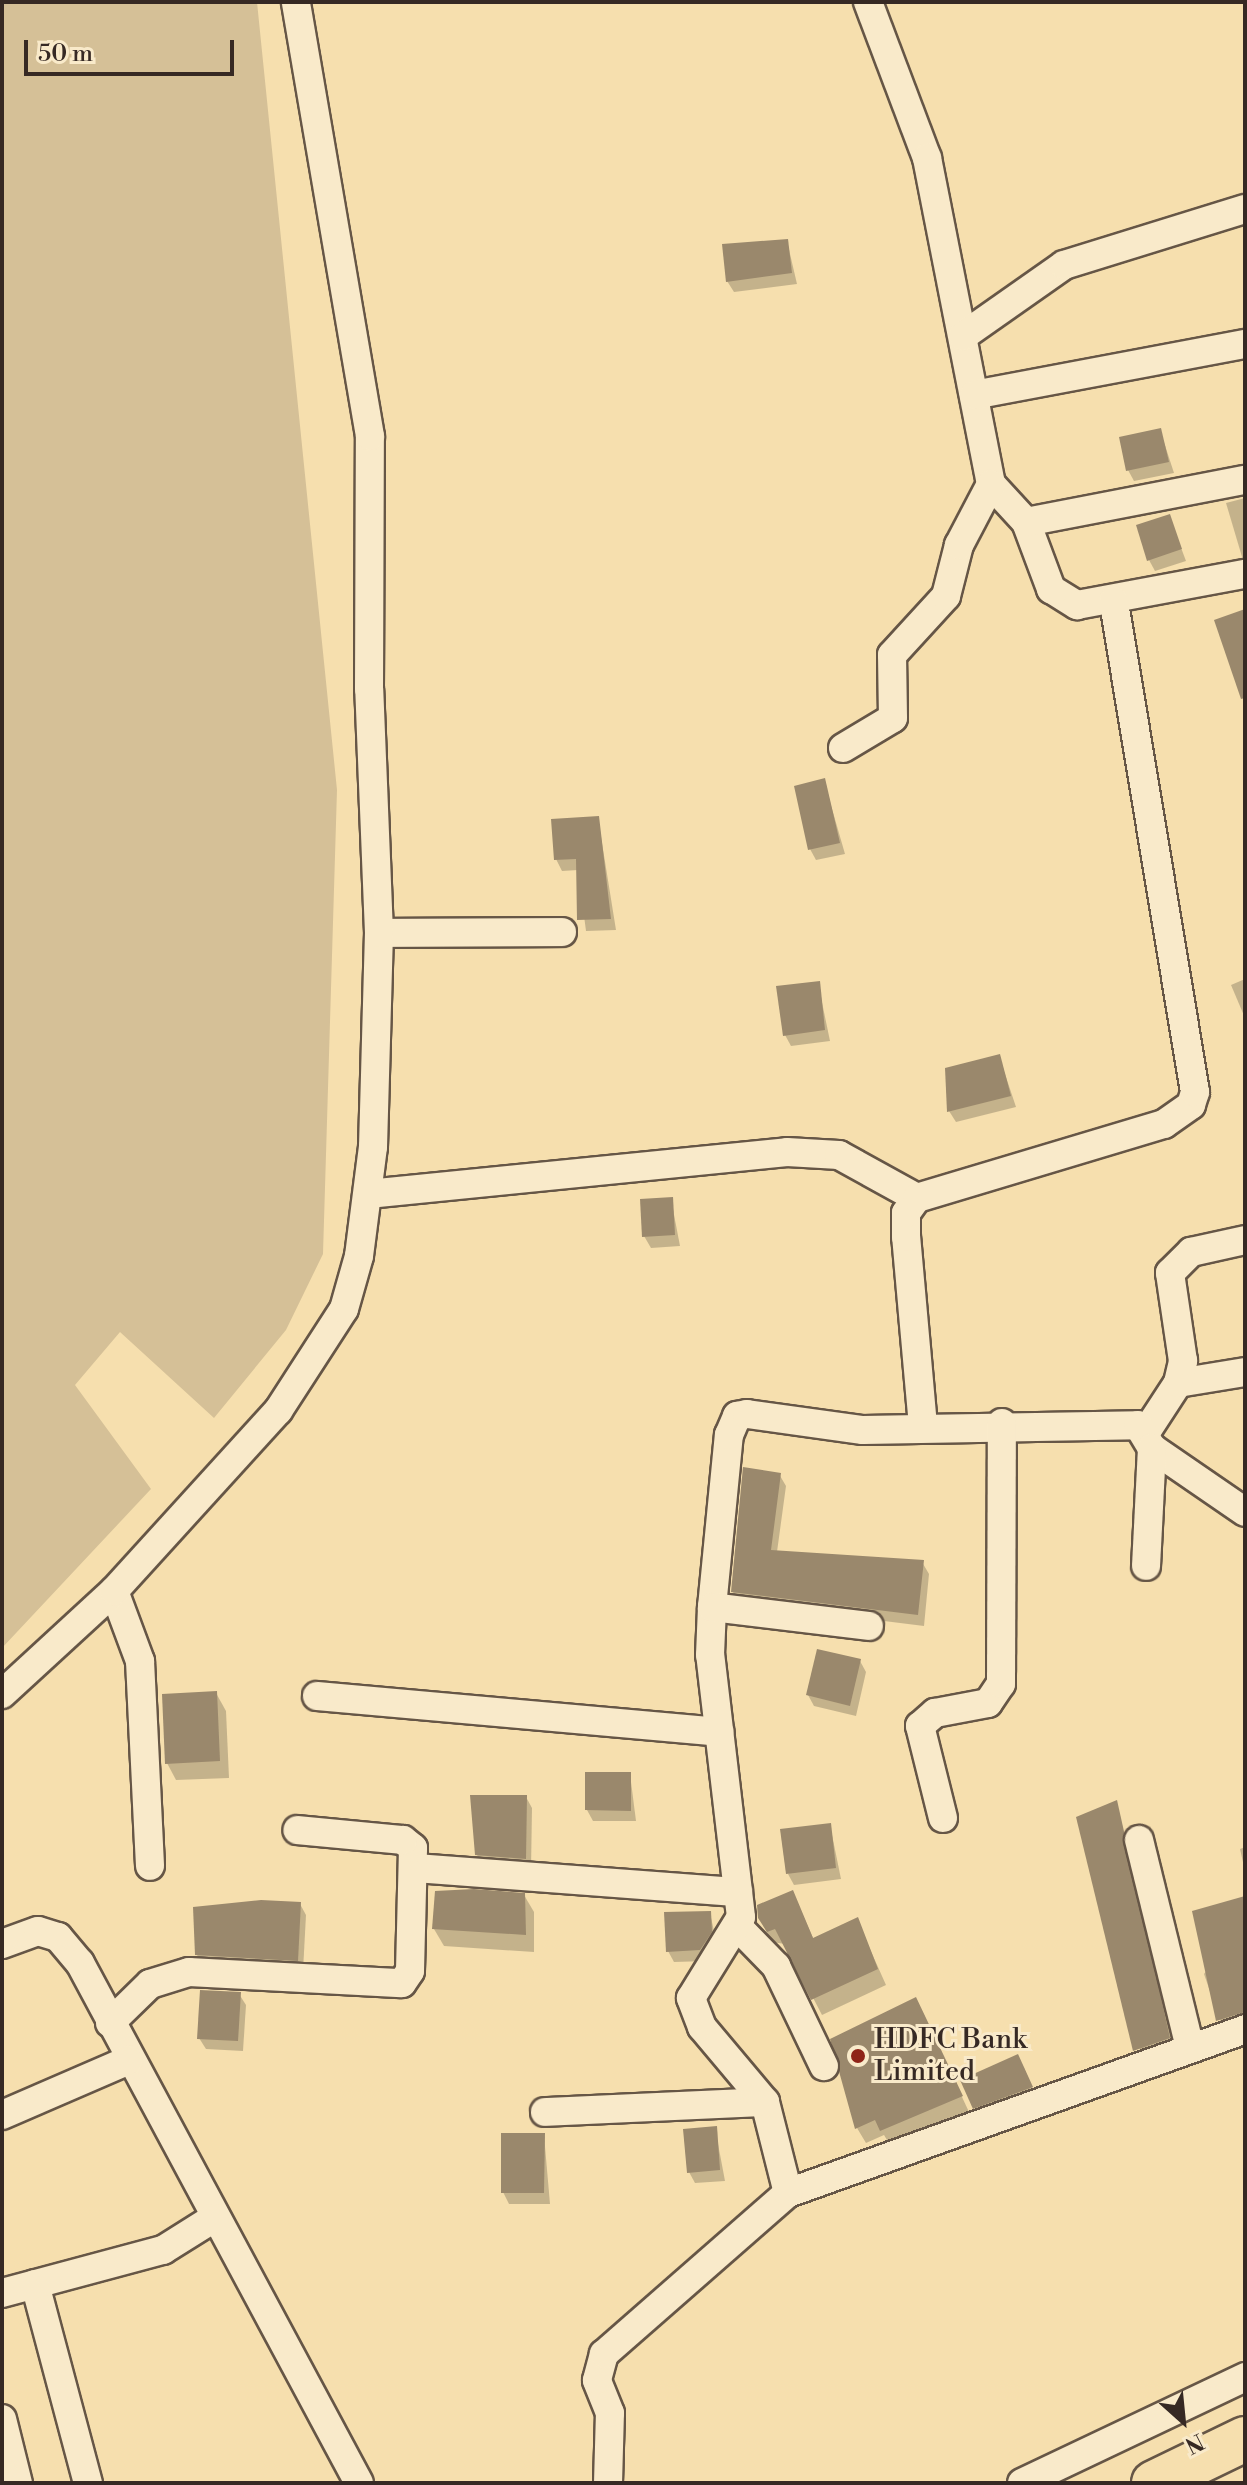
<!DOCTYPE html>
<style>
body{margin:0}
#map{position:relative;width:1247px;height:2485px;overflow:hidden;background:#f6dfae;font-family:"Libre Bodoni",serif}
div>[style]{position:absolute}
.green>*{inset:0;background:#d5c097}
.shadow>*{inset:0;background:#0003}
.building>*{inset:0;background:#9a886c}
.roads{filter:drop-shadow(2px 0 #665646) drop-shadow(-2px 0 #665646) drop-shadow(0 2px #665646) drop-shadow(0 -2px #665646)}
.street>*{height:28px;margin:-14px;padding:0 14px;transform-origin:14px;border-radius:14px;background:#f9eaca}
.highway>*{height:44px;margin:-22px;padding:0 22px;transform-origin:22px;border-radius:22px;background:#f6dfae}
.dots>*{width:22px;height:22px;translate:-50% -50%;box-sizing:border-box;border:4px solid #f9eaca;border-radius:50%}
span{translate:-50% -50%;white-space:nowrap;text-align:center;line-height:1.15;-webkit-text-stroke:6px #f9eaca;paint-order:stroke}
.poi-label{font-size:28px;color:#362924}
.left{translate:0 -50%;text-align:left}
.frame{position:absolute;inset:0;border:4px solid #362924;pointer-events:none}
.north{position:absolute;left:1143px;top:2381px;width:80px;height:80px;-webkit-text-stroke:6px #f9eaca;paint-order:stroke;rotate:153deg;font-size:22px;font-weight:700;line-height:32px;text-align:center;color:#362924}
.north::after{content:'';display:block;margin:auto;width:28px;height:36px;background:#362924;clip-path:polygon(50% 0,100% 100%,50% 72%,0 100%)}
.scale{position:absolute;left:24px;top:40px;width:210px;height:36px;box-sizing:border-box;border:4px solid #362924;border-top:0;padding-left:10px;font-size:24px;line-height:28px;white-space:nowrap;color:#362924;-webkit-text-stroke:6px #f9eaca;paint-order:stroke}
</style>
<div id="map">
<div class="green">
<div style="clip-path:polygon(2px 2px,257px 2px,337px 790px,323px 1254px,286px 1330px,214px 1418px,120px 1332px,75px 1385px,151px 1489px,2px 1648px)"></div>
</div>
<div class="shadow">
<div style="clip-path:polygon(787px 241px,797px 284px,734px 292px,727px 281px)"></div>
<div style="clip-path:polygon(1160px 430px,1174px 473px,1134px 481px,1128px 470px)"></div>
<div style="clip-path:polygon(1245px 498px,1245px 567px,1226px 503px)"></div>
<div style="clip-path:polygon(1169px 516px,1186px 561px,1155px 571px,1149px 560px)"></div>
<div style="clip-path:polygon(824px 781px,845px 854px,816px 860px,810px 849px)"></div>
<div style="clip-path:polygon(598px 818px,616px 930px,586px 931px,578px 870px,562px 871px,556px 859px)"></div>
<div style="clip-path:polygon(1245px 979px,1245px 1018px,1231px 985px)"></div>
<div style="clip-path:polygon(818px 983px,830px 1041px,791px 1046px,785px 1035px)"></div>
<div style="clip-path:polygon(999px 1056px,1016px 1107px,956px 1122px,949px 1111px)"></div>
<div style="clip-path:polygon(671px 1199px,680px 1246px,651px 1248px,644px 1236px)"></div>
<div style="clip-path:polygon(779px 1474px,786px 1486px,777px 1552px,922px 1562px,929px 1574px,924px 1626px,739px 1603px,733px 1592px)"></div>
<div style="clip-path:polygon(860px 1661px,866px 1672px,856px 1716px,814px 1706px,808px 1695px)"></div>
<div style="clip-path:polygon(216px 1693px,226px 1711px,229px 1778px,176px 1780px,167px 1763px)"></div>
<div style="clip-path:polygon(630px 1774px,636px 1821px,593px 1821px,587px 1810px)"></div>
<div style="clip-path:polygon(526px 1797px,532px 1808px,531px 1870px,484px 1866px,477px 1855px)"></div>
<div style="clip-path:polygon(1116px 1803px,1178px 2054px,1144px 2066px,1078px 1818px)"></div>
<div style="clip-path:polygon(830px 1825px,841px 1879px,794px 1885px,788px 1874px)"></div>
<div style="clip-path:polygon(1245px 1847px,1245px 1871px,1240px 1849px)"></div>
<div style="clip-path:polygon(793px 1893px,814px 1940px,857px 1920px,886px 1985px,822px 2015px,785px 1944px,772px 1942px,763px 1925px)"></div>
<div style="clip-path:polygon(524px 1895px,534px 1912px,534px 1952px,444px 1946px,434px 1929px)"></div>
<div style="clip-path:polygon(300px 1904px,306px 1915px,303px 1971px,203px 1966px,197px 1955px)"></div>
<div style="clip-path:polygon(710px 1913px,717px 1945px,707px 1961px,674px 1962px,668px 1951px)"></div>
<div style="clip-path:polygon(1245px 1919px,1245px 2026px,1224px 2032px,1204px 1974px)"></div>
<div style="clip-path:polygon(239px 1994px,246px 2005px,243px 2051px,206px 2049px,199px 2038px)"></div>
<div style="clip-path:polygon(924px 2015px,969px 2112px,890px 2145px,884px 2135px,866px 2143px,857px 2128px)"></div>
<div style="clip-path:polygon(1024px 2068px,1037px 2099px,981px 2119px,975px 2108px)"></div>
<div style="clip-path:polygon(715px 2128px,725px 2181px,695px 2183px,689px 2172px)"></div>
<div style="clip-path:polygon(544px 2135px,550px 2204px,509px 2204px,503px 2192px)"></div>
</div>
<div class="building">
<div style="clip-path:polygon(788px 239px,792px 273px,726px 282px,722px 244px)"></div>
<div style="clip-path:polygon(1161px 428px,1169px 462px,1126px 471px,1119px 437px)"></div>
<div style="clip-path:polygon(1170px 514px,1182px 549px,1147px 561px,1136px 525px)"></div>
<div style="clip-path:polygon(1245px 609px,1245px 698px,1241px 699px,1214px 620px)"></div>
<div style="clip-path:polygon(825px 778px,840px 843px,808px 850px,794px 786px)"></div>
<div style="clip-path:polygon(599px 816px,611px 919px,577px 920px,576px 859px,554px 860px,551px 819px)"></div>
<div style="clip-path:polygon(820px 981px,825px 1030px,783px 1036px,776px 986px)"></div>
<div style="clip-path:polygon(1000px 1054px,1011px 1096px,947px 1112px,945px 1068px)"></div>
<div style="clip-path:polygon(673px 1197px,675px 1235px,642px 1237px,640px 1199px)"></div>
<div style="clip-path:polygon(743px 1467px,781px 1473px,771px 1550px,924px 1560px,918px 1615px,731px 1592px)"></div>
<div style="clip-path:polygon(817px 1649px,861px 1659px,850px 1706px,806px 1695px)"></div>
<div style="clip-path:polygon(217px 1691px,220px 1761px,165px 1764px,162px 1694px)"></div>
<div style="clip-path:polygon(585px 1772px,631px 1772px,631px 1811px,585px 1810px)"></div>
<div style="clip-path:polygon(470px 1795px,527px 1795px,526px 1859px,475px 1855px)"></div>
<div style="clip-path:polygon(1117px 1800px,1170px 2038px,1133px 2051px,1076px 1817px)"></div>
<div style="clip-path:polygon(831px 1823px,836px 1868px,786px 1874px,780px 1829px)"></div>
<div style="clip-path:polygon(474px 1889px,525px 1893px,526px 1935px,432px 1929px,435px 1891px)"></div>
<div style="clip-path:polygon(793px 1890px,813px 1938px,858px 1917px,878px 1969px,811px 2000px,775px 1929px,767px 1932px,758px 1918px,757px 1905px)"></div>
<div style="clip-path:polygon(1245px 1896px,1245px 2012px,1216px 2021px,1192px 1911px)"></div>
<div style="clip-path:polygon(261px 1900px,301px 1902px,298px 1961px,195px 1955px,193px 1907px)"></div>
<div style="clip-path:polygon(711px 1911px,712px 1932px,700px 1950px,666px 1952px,664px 1912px)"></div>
<div style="clip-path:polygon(200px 1990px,241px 1992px,238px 2041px,197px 2039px)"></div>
<div style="clip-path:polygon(916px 1997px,963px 2096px,880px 2131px,875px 2120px,855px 2129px,830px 2039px)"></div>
<div style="clip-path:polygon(1018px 2054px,1033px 2087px,973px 2109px,960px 2080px)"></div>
<div style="clip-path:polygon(717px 2126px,720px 2170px,687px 2173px,683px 2129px)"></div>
<div style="clip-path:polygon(501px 2133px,545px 2133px,544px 2193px,501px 2193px)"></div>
</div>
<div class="roads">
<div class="street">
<div style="left:868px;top:2px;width:167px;rotate:69.3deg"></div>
<div style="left:927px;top:158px;width:332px;rotate:78.9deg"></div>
<div style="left:991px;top:484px;width:52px;rotate:47.4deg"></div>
<div style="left:1026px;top:522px;width:72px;rotate:69.5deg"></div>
<div style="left:1051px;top:589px;width:31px;rotate:32deg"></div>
<div style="left:1077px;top:605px;width:171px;rotate:-10.5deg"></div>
<div style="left:963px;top:336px;width:123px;rotate:-35.1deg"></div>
<div style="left:1064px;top:265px;width:189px;rotate:-17.2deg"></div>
<div style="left:974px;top:395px;width:276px;rotate:-10.7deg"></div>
<div style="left:1026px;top:522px;width:223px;rotate:-10.9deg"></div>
<div style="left:843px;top:748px;width:58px;rotate:-31deg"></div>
<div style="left:893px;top:718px;width:63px;rotate:-90.9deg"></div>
<div style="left:892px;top:655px;width:80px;rotate:-47.5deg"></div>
<div style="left:946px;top:596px;width:53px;rotate:-75.7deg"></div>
<div style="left:959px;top:545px;width:69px;rotate:-62.3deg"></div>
<div style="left:379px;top:933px;width:183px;rotate:-0.3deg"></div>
<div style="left:368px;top:1194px;width:421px;rotate:-5.7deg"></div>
<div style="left:787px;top:1152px;width:52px;rotate:3.3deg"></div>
<div style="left:839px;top:1155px;width:89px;rotate:28.9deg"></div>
<div style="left:1178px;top:1383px;width:68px;rotate:-9.3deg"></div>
<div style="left:923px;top:1426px;width:190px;rotate:-95.1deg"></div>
<div style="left:906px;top:1237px;width:24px;rotate:-90deg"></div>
<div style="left:906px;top:1213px;width:19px;rotate:-54deg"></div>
<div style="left:917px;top:1198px;width:258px;rotate:-16.7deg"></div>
<div style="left:1164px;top:1124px;width:33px;rotate:-35deg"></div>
<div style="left:1191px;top:1105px;width:14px;rotate:-73deg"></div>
<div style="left:1195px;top:1092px;width:498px;rotate:-99.4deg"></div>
<div style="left:1146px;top:1432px;width:59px;rotate:-56.9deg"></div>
<div style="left:1178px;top:1383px;width:23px;rotate:-77deg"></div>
<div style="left:1183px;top:1361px;width:89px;rotate:-98.4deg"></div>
<div style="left:1170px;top:1273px;width:30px;rotate:-45deg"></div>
<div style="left:1191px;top:1252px;width:55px;rotate:-12.5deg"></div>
<div style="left:1152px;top:1448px;width:113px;rotate:34.5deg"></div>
<div style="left:114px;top:1591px;width:75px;rotate:69.6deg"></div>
<div style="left:140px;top:1661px;width:205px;rotate:87.2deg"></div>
<div style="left:712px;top:1607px;width:173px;rotate:-84.4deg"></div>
<div style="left:729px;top:1435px;width:21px;rotate:-67deg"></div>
<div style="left:737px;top:1416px;width:10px;rotate:-11deg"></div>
<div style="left:747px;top:1414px;width:117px;rotate:7.9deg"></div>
<div style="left:863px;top:1430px;width:275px;rotate:-1deg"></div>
<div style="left:1138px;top:1425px;width:27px;rotate:59deg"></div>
<div style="left:1152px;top:1448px;width:118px;rotate:92.9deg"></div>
<div style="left:2px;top:1694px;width:152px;rotate:-42.6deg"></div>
<div style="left:114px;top:1591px;width:244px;rotate:-47.7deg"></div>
<div style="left:278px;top:1411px;width:121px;rotate:-57.1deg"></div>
<div style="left:344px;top:1309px;width:55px;rotate:-74.2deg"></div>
<div style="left:359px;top:1256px;width:110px;rotate:-82.7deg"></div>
<div style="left:373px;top:1147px;width:214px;rotate:-88.4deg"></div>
<div style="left:379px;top:933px;width:244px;rotate:-92.3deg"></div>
<div style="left:369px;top:689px;width:253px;rotate:-89.8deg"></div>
<div style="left:370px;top:436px;width:440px;rotate:-99.7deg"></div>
<div style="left:317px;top:1696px;width:404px;rotate:5.1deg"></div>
<div style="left:943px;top:1818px;width:95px;rotate:-104deg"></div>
<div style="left:920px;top:1726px;width:20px;rotate:-41deg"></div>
<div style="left:935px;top:1713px;width:54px;rotate:-10.7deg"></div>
<div style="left:988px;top:1703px;width:23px;rotate:-56deg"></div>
<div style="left:1001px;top:1684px;width:261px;rotate:-89.8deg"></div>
<div style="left:1139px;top:1840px;width:209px;rotate:76.2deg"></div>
<div style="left:416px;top:1868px;width:323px;rotate:4.3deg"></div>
<div style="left:740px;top:1929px;width:52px;rotate:45.8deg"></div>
<div style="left:776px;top:1966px;width:111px;rotate:64.4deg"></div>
<div style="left:2px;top:1944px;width:38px;rotate:-20deg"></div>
<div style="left:38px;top:1931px;width:21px;rotate:17deg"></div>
<div style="left:58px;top:1937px;width:34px;rotate:50deg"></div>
<div style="left:80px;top:1963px;width:590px;rotate:61.78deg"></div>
<div style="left:110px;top:2023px;width:56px;rotate:-44.3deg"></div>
<div style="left:150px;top:1984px;width:41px;rotate:-17.1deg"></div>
<div style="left:189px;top:1972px;width:213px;rotate:3deg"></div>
<div style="left:402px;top:1983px;width:14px;rotate:-56deg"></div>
<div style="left:410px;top:1971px;width:123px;rotate:-88.6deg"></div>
<div style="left:413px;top:1848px;width:13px;rotate:-141deg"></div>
<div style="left:403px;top:1840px;width:106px;rotate:-174.6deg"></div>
<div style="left:545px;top:2112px;width:220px;rotate:-2.6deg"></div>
<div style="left:2px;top:2115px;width:138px;rotate:-23.4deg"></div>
<div style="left:788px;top:2193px;width:486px;rotate:-19.7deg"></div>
<div style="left:35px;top:2284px;width:206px;rotate:75.1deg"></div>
<div style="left:2px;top:2293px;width:167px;rotate:-15deg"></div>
<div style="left:163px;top:2250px;width:60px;rotate:-32.1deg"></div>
<div style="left:2px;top:2419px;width:66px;rotate:76deg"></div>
<div style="left:608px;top:2483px;width:70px;rotate:-88.4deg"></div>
<div style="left:610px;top:2413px;width:35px;rotate:-112deg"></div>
<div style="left:597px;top:2380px;width:27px;rotate:-75deg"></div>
<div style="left:604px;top:2354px;width:244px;rotate:-41.2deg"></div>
<div style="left:788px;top:2193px;width:94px;rotate:-104.2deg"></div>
<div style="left:765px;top:2102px;width:98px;rotate:-130deg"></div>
<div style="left:702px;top:2027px;width:31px;rotate:-111deg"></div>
<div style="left:691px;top:1998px;width:95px;rotate:-58.3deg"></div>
<div style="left:741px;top:1917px;width:264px;rotate:-96.7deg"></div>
<div style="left:710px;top:1655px;width:48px;rotate:-87.6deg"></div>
<div style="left:712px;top:1607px;width:158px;rotate:6.9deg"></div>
<div style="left:1022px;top:2483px;width:247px;rotate:-25.4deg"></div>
</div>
<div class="highway">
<div style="left:1154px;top:2483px;width:101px;rotate:-25.8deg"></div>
</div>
</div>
<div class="dots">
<div style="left:858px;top:2056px;background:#8f2418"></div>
</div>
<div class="poi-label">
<span class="left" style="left:874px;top:2056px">HDFC Bank<br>Limited</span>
</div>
<div class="frame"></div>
<div class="north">N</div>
<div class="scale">50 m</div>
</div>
